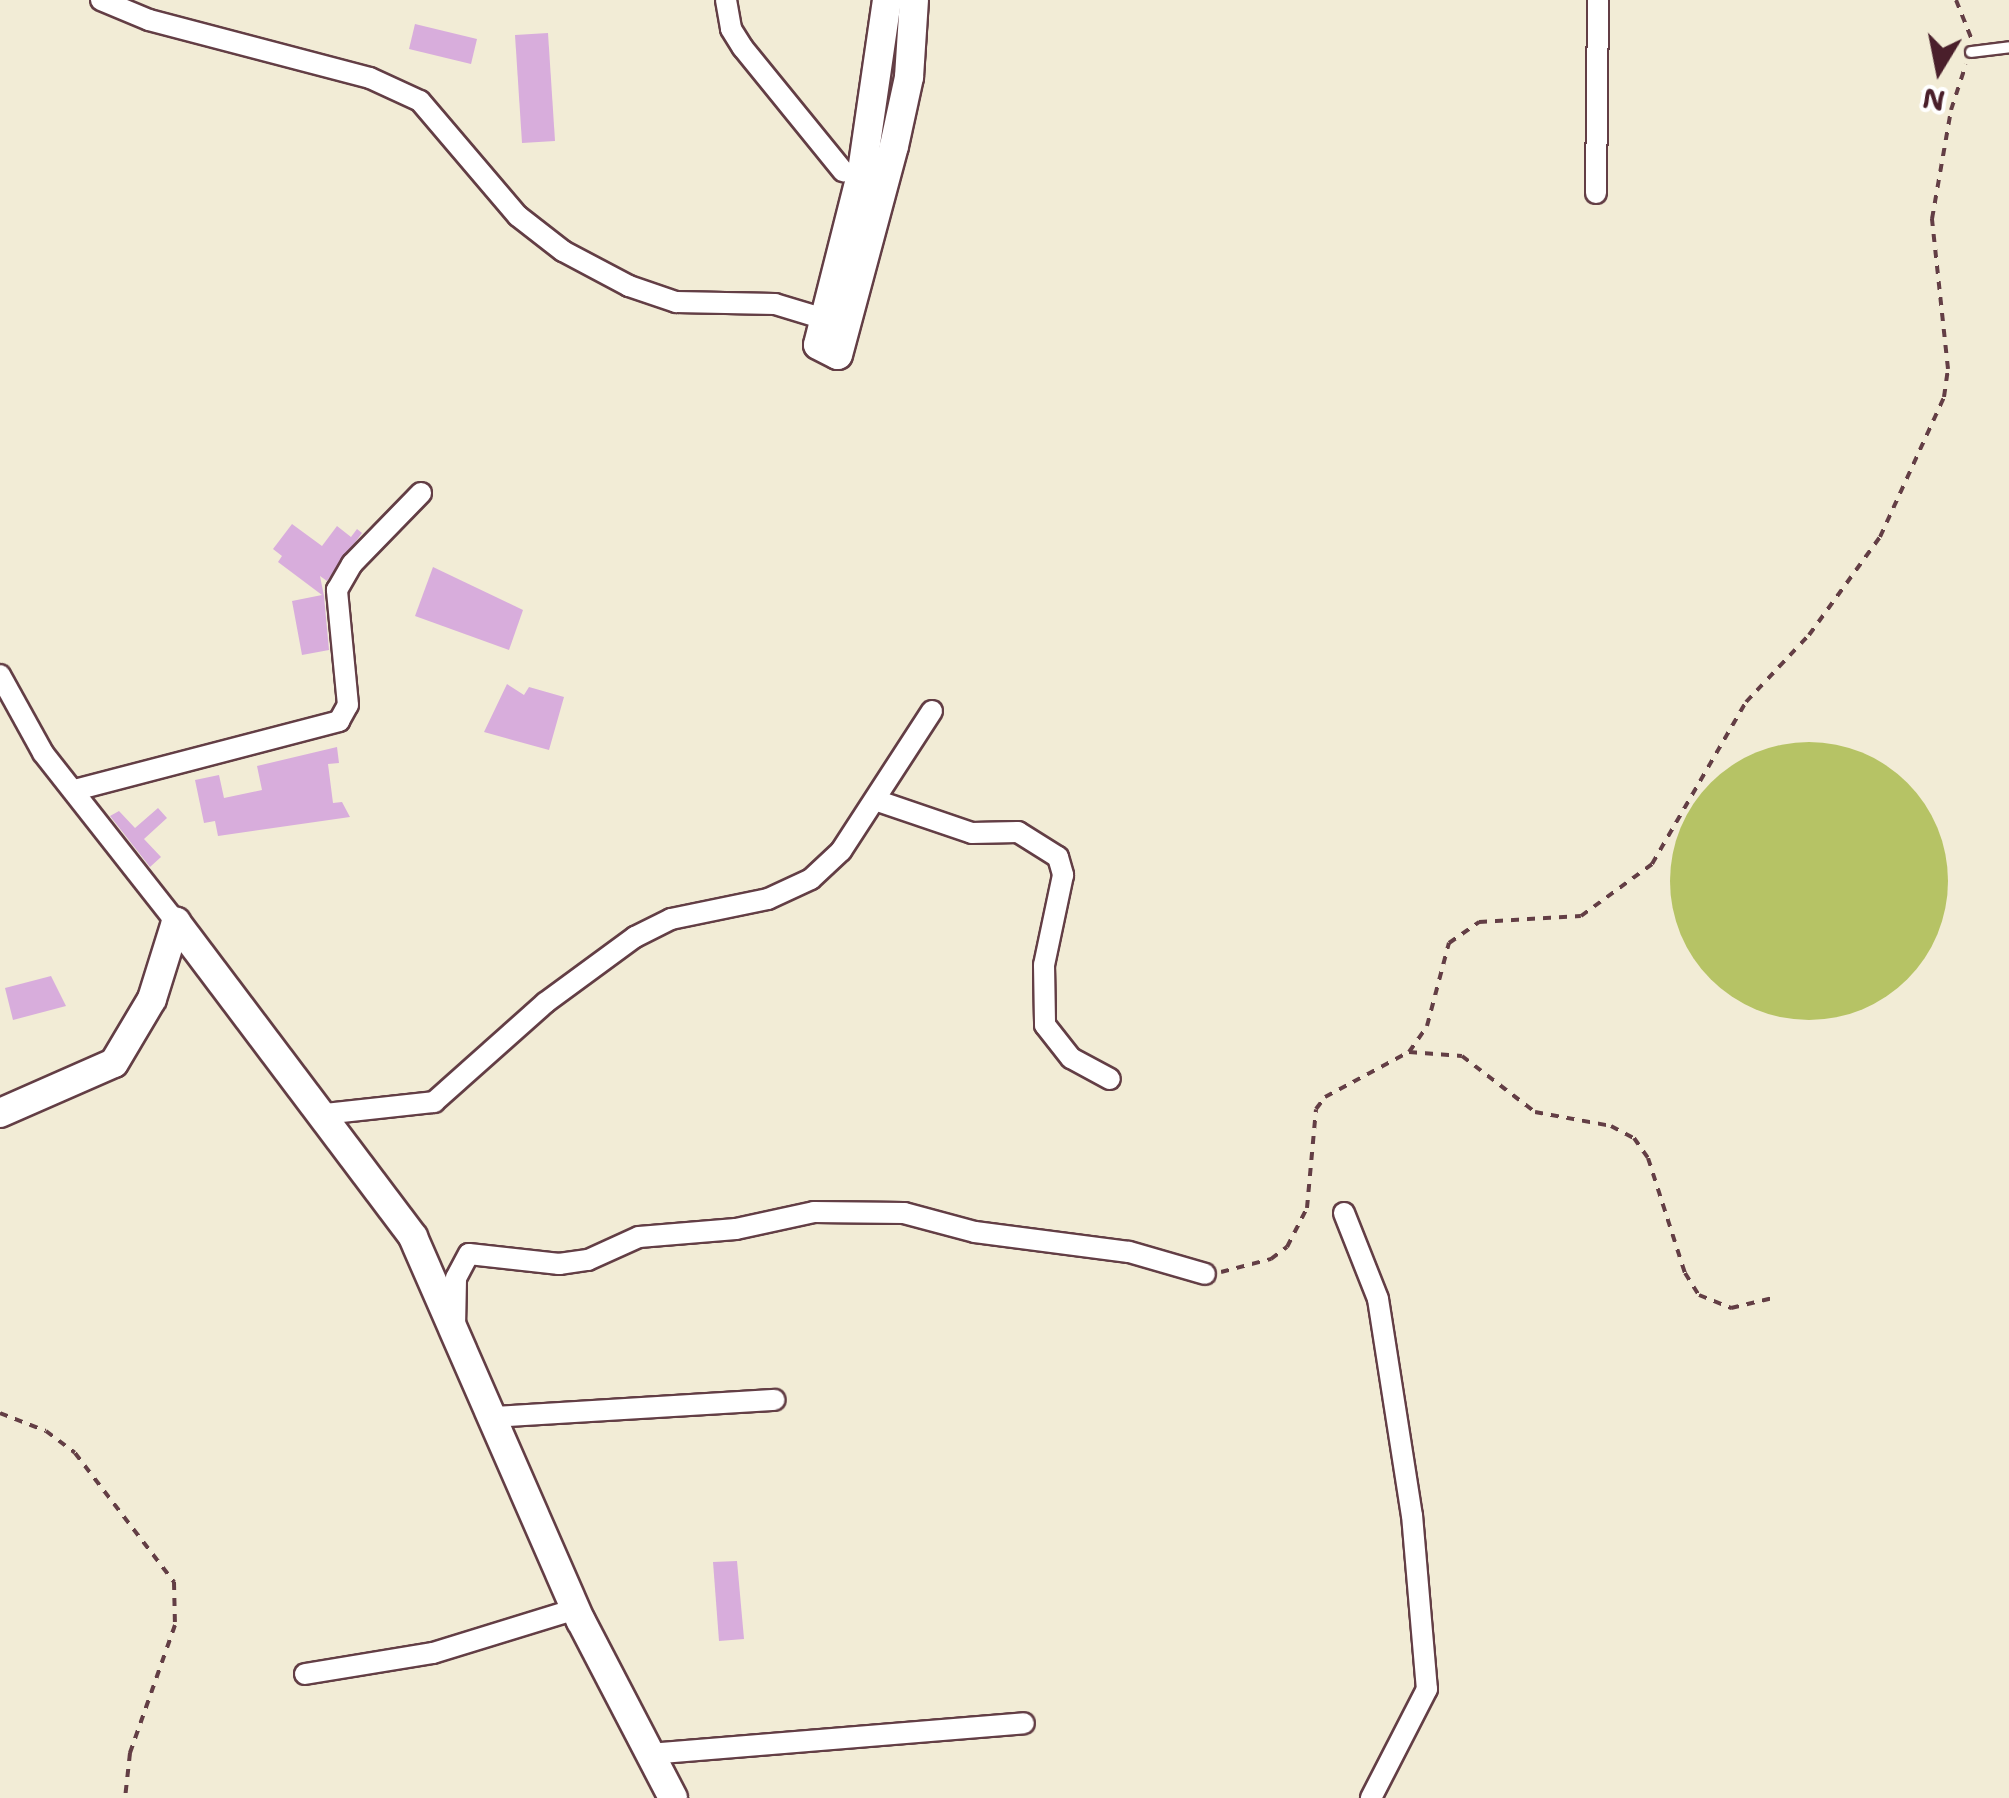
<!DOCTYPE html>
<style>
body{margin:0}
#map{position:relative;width:2009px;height:1798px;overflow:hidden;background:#f2ecd6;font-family:"Shantell Sans",sans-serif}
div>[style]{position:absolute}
.green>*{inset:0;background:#b6c365}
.round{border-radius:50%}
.building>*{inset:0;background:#d8addc}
.path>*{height:4px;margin-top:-2px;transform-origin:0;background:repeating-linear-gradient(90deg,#633e45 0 8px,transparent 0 16px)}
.roads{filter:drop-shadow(2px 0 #633e45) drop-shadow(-2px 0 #633e45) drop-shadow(0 2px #633e45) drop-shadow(0 -2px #633e45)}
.lane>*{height:10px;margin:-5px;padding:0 5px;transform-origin:5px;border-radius:5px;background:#fff}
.street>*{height:20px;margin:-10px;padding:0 10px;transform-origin:10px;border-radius:10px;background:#fff}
.secondary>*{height:28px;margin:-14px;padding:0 14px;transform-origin:14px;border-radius:14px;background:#fff}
span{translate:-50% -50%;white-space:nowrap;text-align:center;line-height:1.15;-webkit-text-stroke:8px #fff;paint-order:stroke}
.north{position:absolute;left:1889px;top:20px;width:100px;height:100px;-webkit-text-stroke:8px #fff;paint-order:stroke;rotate:190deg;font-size:28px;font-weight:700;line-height:40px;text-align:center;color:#4a1f2b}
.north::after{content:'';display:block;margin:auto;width:35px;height:45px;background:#4a1f2b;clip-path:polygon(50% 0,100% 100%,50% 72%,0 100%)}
</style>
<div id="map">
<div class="green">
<div class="round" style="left:1670px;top:742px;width:278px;height:278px"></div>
</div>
<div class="building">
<div style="clip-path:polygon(415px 24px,477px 39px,471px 64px,409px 49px)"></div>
<div style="clip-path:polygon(548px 33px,555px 141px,522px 143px,515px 35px)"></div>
<div style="clip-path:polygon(292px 524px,322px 546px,337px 526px,351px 537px,357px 529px,362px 533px,327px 581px,320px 576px,324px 596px,329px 650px,302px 655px,292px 601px,322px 595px,278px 562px,282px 556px,273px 549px)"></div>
<div style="clip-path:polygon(433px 567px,523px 610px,509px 650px,415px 616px)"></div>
<div style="clip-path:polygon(507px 684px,524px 695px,529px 687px,564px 697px,549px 750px,484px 732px)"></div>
<div style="clip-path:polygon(337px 747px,339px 763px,328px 764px,333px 803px,342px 802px,350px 817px,218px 836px,215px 821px,204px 823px,195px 780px,219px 775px,224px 798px,262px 790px,257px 766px)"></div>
<div style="clip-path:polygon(158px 808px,167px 818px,144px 839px,161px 857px,150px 867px,110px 816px,119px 811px,135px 828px)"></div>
<div style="clip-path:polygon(51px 976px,66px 1006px,13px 1020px,5px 988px)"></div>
<div style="clip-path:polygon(737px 1561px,744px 1639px,719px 1641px,713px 1562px)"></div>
</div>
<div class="path">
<div style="left:1956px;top:0;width:43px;rotate:68.2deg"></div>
<div style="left:1409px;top:1052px;width:53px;rotate:4.3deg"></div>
<div style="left:1462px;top:1056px;width:92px;rotate:37.5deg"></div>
<div style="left:1535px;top:1112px;width:77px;rotate:10.4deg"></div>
<div style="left:1611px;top:1126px;width:26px;rotate:28deg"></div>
<div style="left:1634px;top:1138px;width:24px;rotate:55deg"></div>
<div style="left:1648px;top:1158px;width:121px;rotate:72.2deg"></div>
<div style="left:1685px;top:1273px;width:26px;rotate:58deg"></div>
<div style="left:1699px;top:1295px;width:35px;rotate:22deg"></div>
<div style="left:1731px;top:1308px;width:43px;rotate:-13.4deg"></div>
<div style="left:1221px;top:1272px;width:52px;rotate:-14.6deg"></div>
<div style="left:1271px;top:1259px;width:20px;rotate:-37deg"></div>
<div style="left:1287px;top:1247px;width:44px;rotate:-62.9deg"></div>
<div style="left:1307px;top:1208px;width:99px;rotate:-84.8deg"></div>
<div style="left:1316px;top:1109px;width:15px;rotate:-53deg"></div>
<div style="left:1325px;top:1097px;width:95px;rotate:-28.2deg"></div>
<div style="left:1409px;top:1052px;width:32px;rotate:-55deg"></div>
<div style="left:1427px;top:1026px;width:86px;rotate:-75.2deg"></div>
<div style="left:1449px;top:943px;width:37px;rotate:-35deg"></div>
<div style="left:1479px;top:922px;width:102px;rotate:-3.4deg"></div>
<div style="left:1581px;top:916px;width:88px;rotate:-36.2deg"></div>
<div style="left:1652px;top:864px;width:187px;rotate:-59.9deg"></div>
<div style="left:1746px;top:702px;width:92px;rotate:-46.8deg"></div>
<div style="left:1809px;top:635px;width:121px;rotate:-54.1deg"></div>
<div style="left:1880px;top:537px;width:154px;rotate:-65.4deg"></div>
<div style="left:1944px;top:397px;width:28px;rotate:-82deg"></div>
<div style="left:1948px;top:369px;width:151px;rotate:-96.1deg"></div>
<div style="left:1932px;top:219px;width:111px;rotate:-80.1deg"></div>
<div style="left:1951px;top:110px;width:48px;rotate:-71.9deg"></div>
<div style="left:0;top:1413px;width:49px;rotate:21.4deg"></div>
<div style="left:46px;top:1431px;width:36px;rotate:37deg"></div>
<div style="left:75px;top:1453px;width:163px;rotate:52.5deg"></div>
<div style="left:174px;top:1582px;width:43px;rotate:88.7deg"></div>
<div style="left:175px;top:1625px;width:136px;rotate:109.4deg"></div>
<div style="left:130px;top:1753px;width:45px;rotate:96.3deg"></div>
</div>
<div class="roads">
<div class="lane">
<div style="left:1971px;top:52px;width:38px;rotate:-7deg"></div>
</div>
<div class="street">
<div style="left:101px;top:0;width:52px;rotate:22.6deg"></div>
<div style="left:149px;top:20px;width:228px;rotate:14.7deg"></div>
<div style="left:370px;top:78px;width:55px;rotate:24.7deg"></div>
<div style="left:420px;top:101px;width:151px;rotate:49.6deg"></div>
<div style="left:518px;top:216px;width:57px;rotate:37.9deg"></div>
<div style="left:563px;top:251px;width:75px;rotate:27.9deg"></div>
<div style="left:629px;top:286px;width:50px;rotate:18.8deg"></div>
<div style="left:676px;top:302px;width:99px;rotate:1.2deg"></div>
<div style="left:775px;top:304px;width:66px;rotate:16.8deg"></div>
<div style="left:726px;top:0;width:29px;rotate:80deg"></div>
<div style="left:731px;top:29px;width:22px;rotate:58deg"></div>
<div style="left:743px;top:48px;width:159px;rotate:50.9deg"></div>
<div style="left:1596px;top:193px;width:193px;rotate:-89.4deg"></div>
<div style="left:0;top:675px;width:89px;rotate:61.1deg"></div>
<div style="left:43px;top:753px;width:215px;rotate:51.8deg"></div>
<div style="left:75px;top:790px;width:273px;rotate:-14.6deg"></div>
<div style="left:339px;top:721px;width:18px;rotate:-61deg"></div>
<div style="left:348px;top:705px;width:116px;rotate:-95.5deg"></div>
<div style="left:337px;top:590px;width:30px;rotate:-60deg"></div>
<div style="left:352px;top:564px;width:99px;rotate:-45.8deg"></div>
<div style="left:875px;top:800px;width:102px;rotate:18.8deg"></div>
<div style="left:972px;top:833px;width:46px;rotate:-1.2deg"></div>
<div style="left:1018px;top:832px;width:47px;rotate:32deg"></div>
<div style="left:1058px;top:857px;width:19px;rotate:74deg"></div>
<div style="left:1063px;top:875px;width:92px;rotate:101.9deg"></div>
<div style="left:1044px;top:965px;width:60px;rotate:89deg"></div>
<div style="left:1045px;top:1025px;width:42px;rotate:51.8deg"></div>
<div style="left:1071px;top:1058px;width:44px;rotate:28.3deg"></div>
<div style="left:324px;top:1114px;width:111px;rotate:-6.2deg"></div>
<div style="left:434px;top:1102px;width:149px;rotate:-41.7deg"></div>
<div style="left:545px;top:1003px;width:112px;rotate:-36.3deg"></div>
<div style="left:635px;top:937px;width:40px;rotate:-26.6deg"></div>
<div style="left:671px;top:919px;width:99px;rotate:-11.7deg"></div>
<div style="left:768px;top:899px;width:47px;rotate:-24.9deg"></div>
<div style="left:811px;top:879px;width:41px;rotate:-43deg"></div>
<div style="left:841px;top:851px;width:167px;rotate:-57deg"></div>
<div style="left:1344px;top:1213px;width:92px;rotate:68.4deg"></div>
<div style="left:1378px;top:1299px;width:219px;rotate:81.1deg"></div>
<div style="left:1412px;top:1515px;width:175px;rotate:85.1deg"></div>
<div style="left:1427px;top:1689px;width:123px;rotate:117.2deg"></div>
<div style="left:455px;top:1327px;width:49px;rotate:-88.8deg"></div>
<div style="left:456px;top:1278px;width:27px;rotate:-62deg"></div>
<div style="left:469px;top:1254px;width:91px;rotate:6.3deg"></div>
<div style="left:559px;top:1264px;width:29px;rotate:-8deg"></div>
<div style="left:588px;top:1260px;width:56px;rotate:-24.3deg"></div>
<div style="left:639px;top:1237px;width:97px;rotate:-4.7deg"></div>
<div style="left:736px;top:1229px;width:80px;rotate:-12.3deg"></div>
<div style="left:814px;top:1212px;width:90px;rotate:0.6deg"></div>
<div style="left:904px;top:1213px;width:73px;rotate:15deg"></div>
<div style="left:975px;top:1232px;width:155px;rotate:7.4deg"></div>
<div style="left:1129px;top:1252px;width:79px;rotate:16.1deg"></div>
<div style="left:493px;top:1417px;width:282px;rotate:-3.5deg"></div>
<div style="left:305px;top:1674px;width:130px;rotate:-9.3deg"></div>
<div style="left:433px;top:1653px;width:150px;rotate:-17.1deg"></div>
<div style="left:650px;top:1754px;width:375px;rotate:-4.7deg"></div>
</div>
<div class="secondary">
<div style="left:887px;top:0;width:173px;rotate:98.3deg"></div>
<div style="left:862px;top:171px;width:179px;rotate:104.2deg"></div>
<div style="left:818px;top:345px;width:22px;rotate:27deg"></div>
<div style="left:838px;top:355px;width:216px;rotate:-75deg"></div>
<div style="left:894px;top:146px;width:71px;rotate:-77.7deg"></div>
<div style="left:909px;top:77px;width:77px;rotate:-86.3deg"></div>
<div style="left:176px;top:922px;width:394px;rotate:53deg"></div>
<div style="left:413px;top:1237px;width:419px;rotate:66.4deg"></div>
<div style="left:581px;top:1621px;width:199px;rotate:62.5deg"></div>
<div style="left:0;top:1113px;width:124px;rotate:-23.7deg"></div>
<div style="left:114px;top:1063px;width:74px;rotate:-59.3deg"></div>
<div style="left:152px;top:999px;width:81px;rotate:-72.7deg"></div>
</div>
</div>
<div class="north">N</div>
</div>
